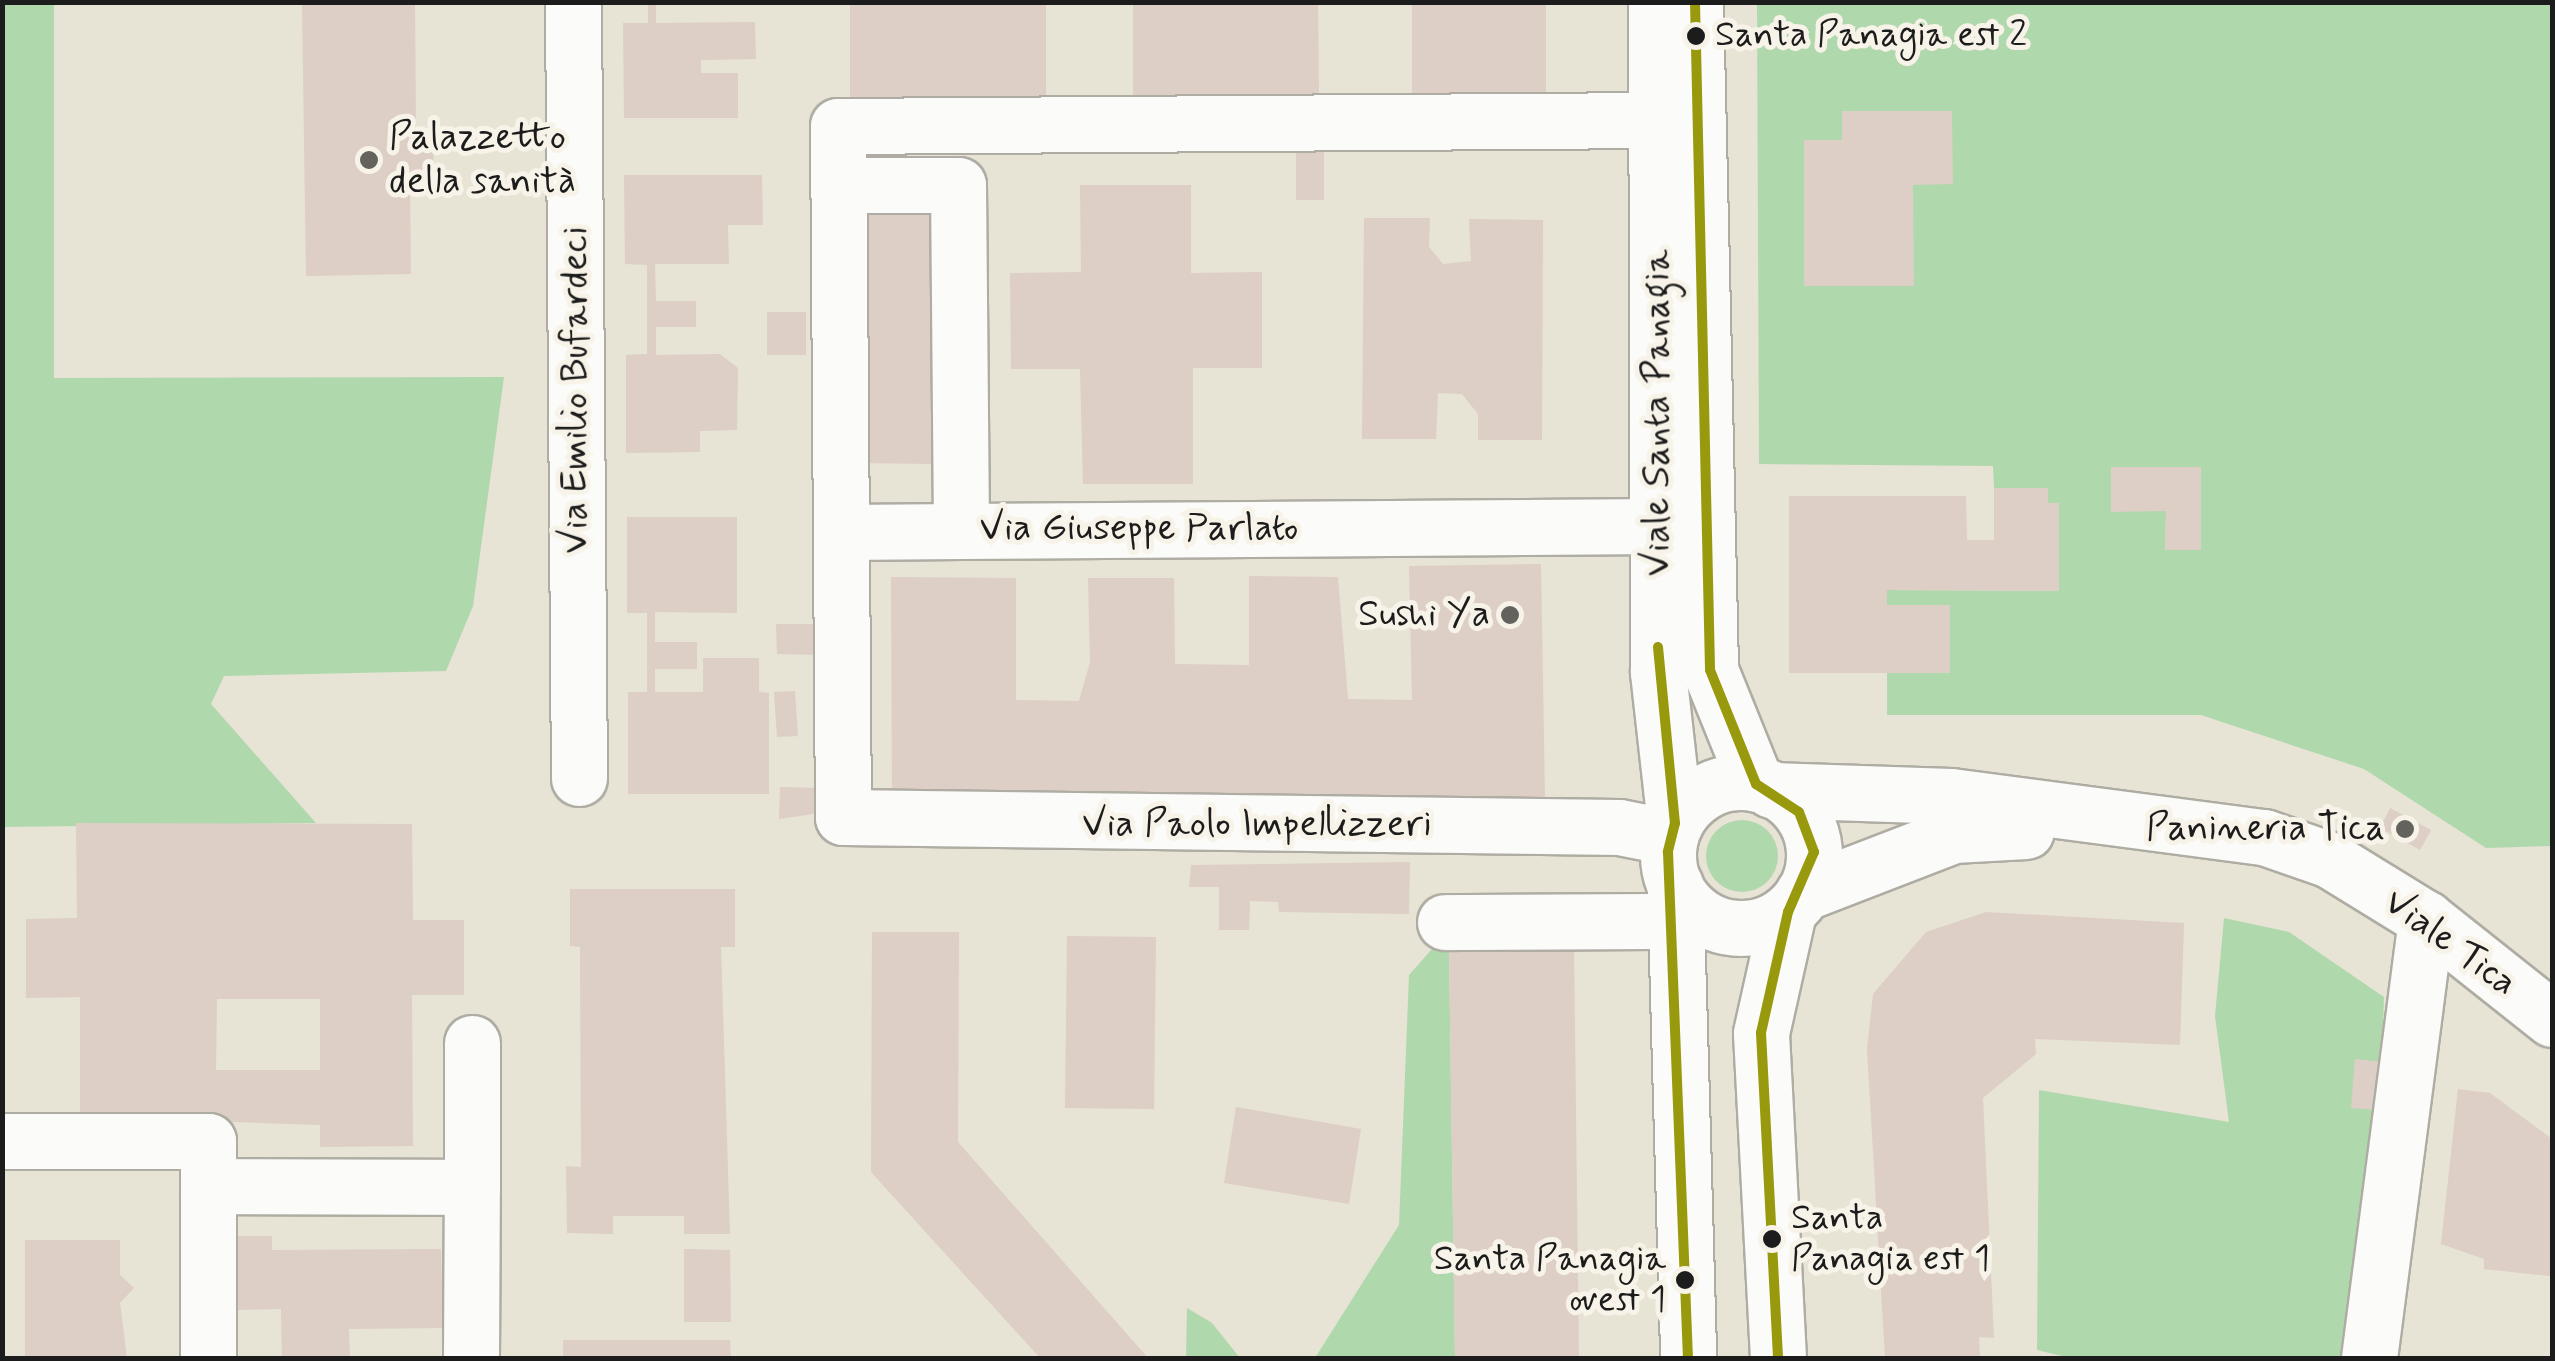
<!DOCTYPE html>
<meta charset="utf-8">
<style>
body{margin:0}
#map{position:relative;width:2555px;height:1361px;overflow:hidden;background:#e7e3d5;font-family:Mynerve,sans-serif}
div>[style]{position:absolute}
.green>*{inset:0;background:#b0d8ad}
.round{border-radius:50%}
.building>*{inset:0;background:#ddcec6}
.roads{filter:drop-shadow(2px 0 #aeaca3) drop-shadow(-2px 0 #aeaca3) drop-shadow(0 2px #aeaca3) drop-shadow(0 -2px #aeaca3)}
.minor>*{height:55px;margin:-27.5px;padding:0 27.5px;transform-origin:27.5px;border-radius:27.5px;background:#fbfbf9}
.major>*{height:55px;margin:-27.5px;padding:0 27.5px;transform-origin:27.5px;border-radius:27.5px;background:#fbfbf9}
.major>.ring{margin:-27.5px;padding:0;box-sizing:content-box;background:none;border:55px solid #fbfbf9;border-radius:50%}
.bus-1>*{height:10px;margin:-5px;padding:0 5px;transform-origin:5px;border-radius:5px;background:#99990d}
.dots>*{width:28px;height:28px;translate:-50% -50%;box-sizing:border-box;border:5px solid #f7f3e8;border-radius:50%}
span{translate:-50% -50%;white-space:nowrap;text-align:center;line-height:1.15;-webkit-text-stroke:10px #f7f3e8;paint-order:stroke}
.bus-label{font-size:36px;color:#1c1c1c}
.left{translate:0 -50%;text-align:left}
.right{translate:-100% -50%;text-align:right}
.poi-label{font-size:38px;color:#1c1c1c}
.street-label{font-size:38px;color:#1c1c1c}
.frame{position:absolute;inset:0;border:5px solid #1c1c1c;pointer-events:none}
</style>
<div id="map">
<div class="green">
<div style="clip-path:polygon(2px 3px,54px 3px,54px 378px,504px 377px,473px 606px,446px 671px,224px 676px,211px 704px,316px 823px,3px 827px)"></div>
<div style="clip-path:polygon(evenodd,1757px 3px,2552px 3px,2552px 846px,2486px 848px,2364px 769px,2201px 715px,1887px 715px,1887px 673px,1950px 606px,1887px 605px,1887px 590px,2059px 591px,2059px 503px,2048px 503px,2047px 488px,1994px 488px,1993px 466px,1759px 464px,1757px 3px,2201px 467px,2201px 550px,2165px 550px,2166px 511px,2111px 511px,2111px 468px,2201px 467px)"></div>
<div class="round" style="left:1706px;top:820px;width:72px;height:72px"></div>
<div style="clip-path:polygon(2224px 918px,2289px 932px,2384px 997px,2382px 1062px,2355px 1060px,2352px 1107px,2379px 1110px,2344px 1358px,2070px 1358px,2037px 1350px,2039px 1090px,2229px 1122px,2215px 1016px)"></div>
<div style="clip-path:polygon(1432px 949px,1449px 951px,1455px 1358px,1315px 1358px,1399px 1225px,1409px 975px)"></div>
<div style="clip-path:polygon(1187px 1308px,1212px 1323px,1240px 1358px,1186px 1358px)"></div>
</div>
<div class="building">
<div style="clip-path:polygon(302px 2px,415px 2px,416px 131px,433px 132px,434px 189px,410px 189px,411px 274px,306px 276px)"></div>
<div style="clip-path:polygon(648px 2px,656px 2px,656px 23px,755px 22px,756px 59px,701px 60px,701px 73px,738px 73px,738px 118px,624px 118px,623px 23px,648px 23px)"></div>
<div style="clip-path:polygon(850px 2px,1046px 2px,1046px 97px,850px 97px)"></div>
<div style="clip-path:polygon(1133px 2px,1318px 2px,1319px 98px,1133px 98px)"></div>
<div style="clip-path:polygon(1412px 2px,1546px 2px,1546px 97px,1412px 96px)"></div>
<div style="clip-path:polygon(1842px 111px,1952px 111px,1953px 184px,1913px 185px,1914px 286px,1804px 286px,1804px 140px,1842px 140px)"></div>
<div style="clip-path:polygon(1296px 146px,1324px 146px,1324px 200px,1296px 200px)"></div>
<div style="clip-path:polygon(624px 175px,762px 175px,763px 225px,728px 225px,729px 264px,655px 264px,656px 301px,696px 301px,696px 327px,656px 327px,656px 355px,720px 354px,738px 368px,737px 430px,700px 431px,700px 452px,626px 453px,626px 355px,647px 354px,647px 265px,625px 264px)"></div>
<div style="clip-path:polygon(1080px 185px,1191px 185px,1191px 273px,1262px 272px,1262px 368px,1193px 368px,1193px 484px,1083px 484px,1080px 369px,1011px 369px,1010px 273px,1081px 272px)"></div>
<div style="clip-path:polygon(858px 214px,935px 214px,933px 464px,857px 463px)"></div>
<div style="clip-path:polygon(1364px 218px,1430px 218px,1429px 247px,1443px 264px,1471px 261px,1469px 219px,1543px 220px,1542px 440px,1478px 440px,1478px 414px,1462px 394px,1438px 393px,1436px 439px,1362px 439px)"></div>
<div style="clip-path:polygon(767px 312px,806px 312px,806px 355px,767px 355px)"></div>
<div style="clip-path:polygon(2111px 467px,2201px 467px,2201px 550px,2165px 550px,2166px 511px,2111px 512px)"></div>
<div style="clip-path:polygon(1994px 488px,2048px 488px,2048px 503px,2059px 503px,2059px 591px,1887px 590px,1887px 605px,1950px 605px,1950px 673px,1789px 673px,1789px 496px,1966px 496px,1967px 540px,1994px 540px)"></div>
<div style="clip-path:polygon(627px 517px,737px 517px,737px 613px,655px 612px,655px 642px,697px 642px,697px 669px,655px 669px,655px 692px,703px 692px,703px 658px,759px 658px,759px 692px,769px 693px,769px 794px,628px 794px,628px 692px,647px 692px,647px 613px,627px 613px)"></div>
<div style="clip-path:polygon(1541px 564px,1545px 799px,892px 799px,891px 577px,1016px 578px,1016px 700px,1079px 701px,1090px 662px,1088px 578px,1174px 578px,1175px 664px,1249px 665px,1249px 576px,1338px 577px,1348px 699px,1412px 700px,1409px 566px)"></div>
<div style="clip-path:polygon(776px 624px,820px 624px,820px 655px,777px 654px)"></div>
<div style="clip-path:polygon(795px 691px,798px 736px,777px 737px,774px 692px)"></div>
<div style="clip-path:polygon(780px 787px,820px 788px,820px 813px,779px 819px)"></div>
<div style="clip-path:polygon(2390px 808px,2431px 830px,2420px 850px,2380px 828px)"></div>
<div style="clip-path:polygon(evenodd,76px 823px,412px 824px,413px 920px,464px 920px,464px 995px,412px 995px,413px 1146px,320px 1147px,320px 1125px,80px 1117px,80px 997px,26px 998px,26px 919px,77px 918px,76px 823px,217px 999px,320px 999px,320px 1070px,216px 1070px,217px 999px)"></div>
<div style="clip-path:polygon(1410px 862px,1409px 914px,1279px 912px,1278px 902px,1250px 901px,1249px 930px,1219px 930px,1219px 887px,1189px 887px,1191px 865px)"></div>
<div style="clip-path:polygon(570px 889px,735px 889px,735px 947px,721px 947px,730px 1234px,684px 1234px,684px 1216px,613px 1216px,613px 1234px,567px 1233px,566px 1166px,581px 1167px,580px 947px,570px 946px)"></div>
<div style="clip-path:polygon(1986px 912px,2184px 923px,2180px 1045px,2035px 1039px,2036px 1054px,1983px 1098px,1994px 1338px,1979px 1337px,1980px 1358px,1885px 1358px,1867px 1049px,1873px 994px,1926px 932px)"></div>
<div style="clip-path:polygon(872px 932px,959px 932px,958px 1142px,1148px 1358px,1040px 1358px,871px 1172px)"></div>
<div style="clip-path:polygon(1067px 936px,1156px 937px,1154px 1109px,1065px 1108px)"></div>
<div style="clip-path:polygon(1574px 950px,1579px 1358px,1455px 1358px,1449px 951px)"></div>
<div style="clip-path:polygon(2355px 1059px,2382px 1062px,2379px 1110px,2351px 1108px)"></div>
<div style="clip-path:polygon(2458px 1089px,2490px 1093px,2552px 1139px,2550px 1276px,2484px 1269px,2484px 1259px,2441px 1244px)"></div>
<div style="clip-path:polygon(1236px 1107px,1361px 1129px,1349px 1204px,1224px 1183px)"></div>
<div style="clip-path:polygon(234px 1236px,272px 1236px,272px 1250px,441px 1249px,443px 1328px,349px 1329px,350px 1358px,282px 1358px,281px 1309px,235px 1310px)"></div>
<div style="clip-path:polygon(25px 1240px,120px 1240px,120px 1275px,134px 1288px,120px 1303px,127px 1358px,25px 1358px)"></div>
<div style="clip-path:polygon(684px 1249px,730px 1250px,731px 1322px,684px 1322px)"></div>
<div style="clip-path:polygon(563px 1340px,730px 1340px,731px 1358px,563px 1358px)"></div>
</div>
<div class="roads">
<div class="minor">
<div style="left:573px;top:2px;width:776px;rotate:89.56deg"></div>
<div style="left:1656px;top:120px;width:818px;rotate:179.58deg"></div>
<div style="left:838px;top:126px;width:691px;rotate:89.59deg"></div>
<div style="left:843px;top:817px;width:776px;rotate:0.74deg"></div>
<div style="left:1619px;top:827px;width:52px;rotate:11.1deg"></div>
<div style="left:839px;top:185px;width:119px"></div>
<div style="left:958px;top:185px;width:346px;rotate:89.5deg"></div>
<div style="left:961px;top:531px;width:699px;rotate:-0.41deg"></div>
<div style="left:841px;top:532px;width:120px;rotate:-0.5deg"></div>
<div style="left:1445px;top:922px;width:228px;rotate:-0.3deg"></div>
<div style="left:2px;top:1141px;width:206px"></div>
<div style="left:208px;top:1141px;width:217px;rotate:90deg"></div>
<div style="left:208px;top:1186px;width:264px;rotate:0.2deg"></div>
<div style="left:472px;top:1187px;width:144px;rotate:-90deg"></div>
<div style="left:471px;top:1358px;width:171px;rotate:-89.7deg"></div>
<div style="left:2369px;top:1358px;width:443px;rotate:-82.6deg"></div>
</div>
<div class="major">
<div style="left:1656px;top:2px;width:670px;rotate:89.83deg"></div>
<div style="left:1658px;top:672px;width:152px;rotate:83.6deg"></div>
<div style="left:1695px;top:2px;width:668px;rotate:88.71deg"></div>
<div style="left:1710px;top:670px;width:123px;rotate:68deg"></div>
<div class="ring" style="left:1668px;top:782px;width:91px;height:91px"></div>
<div style="left:1771px;top:790px;width:180px;rotate:1.9deg"></div>
<div style="left:1951px;top:796px;width:316px;rotate:7.5deg"></div>
<div style="left:2264px;top:837px;width:70px;rotate:19.2deg"></div>
<div style="left:2330px;top:860px;width:113px;rotate:31.6deg"></div>
<div style="left:2426px;top:919px;width:161px;rotate:38.4deg"></div>
<div style="left:1675px;top:885px;width:473px;rotate:88.4deg"></div>
<div style="left:1803px;top:893px;width:161px;rotate:-21.1deg"></div>
<div style="left:1953px;top:835px;width:73px;rotate:-3.1deg"></div>
<div style="left:1778px;top:1358px;width:325px;rotate:-93deg"></div>
<div style="left:1761px;top:1033px;width:124px;rotate:-77.4deg"></div>
</div>
</div>
<div class="bus-1">
<div style="left:1695px;top:2px;width:668px;rotate:88.71deg"></div>
<div style="left:1710px;top:670px;width:123px;rotate:68deg"></div>
<div style="left:1756px;top:784px;width:51px;rotate:33.1deg"></div>
<div style="left:1799px;top:812px;width:43px;rotate:69.4deg"></div>
<div style="left:1814px;top:852px;width:65px;rotate:113.4deg"></div>
<div style="left:1788px;top:912px;width:124px;rotate:102.6deg"></div>
<div style="left:1761px;top:1033px;width:325px;rotate:87deg"></div>
<div style="left:1658px;top:647px;width:177px;rotate:84.5deg"></div>
<div style="left:1675px;top:823px;width:30px;rotate:104deg"></div>
<div style="left:1668px;top:852px;width:506px;rotate:87.74deg"></div>
</div>
<div class="dots">
<div style="left:1696px;top:36px;background:#1c1c1c"></div>
<div style="left:369px;top:160px;background:#63625d"></div>
<div style="left:1510px;top:615px;background:#63625d"></div>
<div style="left:2405px;top:829px;background:#63625d"></div>
<div style="left:1772px;top:1239px;background:#1c1c1c"></div>
<div style="left:1685px;top:1280px;background:#1c1c1c"></div>
</div>
<div class="bus-label">
<span class="left" style="left:1715px;top:36px">Santa Panagia est 2</span>
<span class="left" style="left:1791px;top:1239px">Santa<br>Panagia est 1</span>
<span class="right" style="left:1666px;top:1280px">Santa Panagia<br>ovest 1</span>
</div>
<div class="poi-label">
<span class="left" style="left:389px;top:160px">Palazzetto<br>della sanità</span>
<span class="right" style="left:1490px;top:615px">Sushi Ya</span>
<span class="right" style="left:2385px;top:829px">Panineria Tica</span>
</div>
<div class="street-label">
<span style="left:576px;top:390px;rotate:-90deg">Via Emilio Bufardeci</span>
<span style="left:1658px;top:413px;rotate:-90deg">Viale Santa Panagia</span>
<span style="left:1139px;top:529px">Via Giuseppe Parlato</span>
<span style="left:1257px;top:825px">Via Paolo Impellizzeri</span>
<span style="left:2450px;top:943px;rotate:36deg">Viale Tica</span>
</div>
<div class="frame"></div>
</div>
